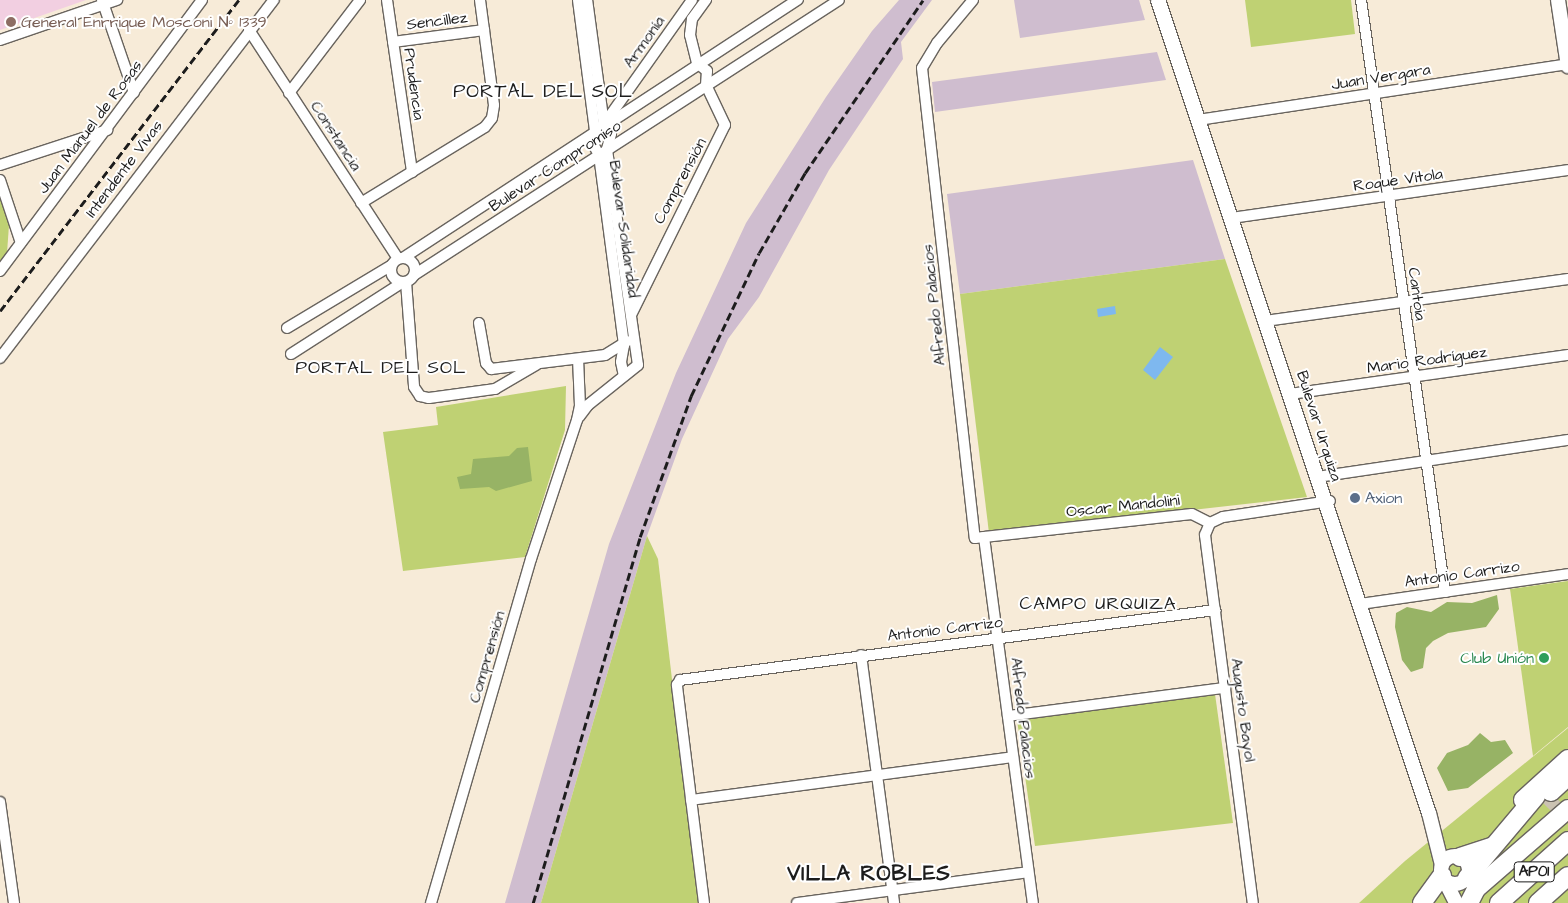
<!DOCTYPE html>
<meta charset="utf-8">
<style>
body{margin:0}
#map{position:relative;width:1568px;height:903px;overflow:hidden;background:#f7ebd8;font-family:"Architects Daughter",sans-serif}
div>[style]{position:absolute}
.built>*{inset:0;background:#f2cfe1}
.industrial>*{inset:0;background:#cfbdcf}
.green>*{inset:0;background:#bfd173}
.forest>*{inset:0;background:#97b365}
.water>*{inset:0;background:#7eb8ef}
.highway-tunnel>*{height:18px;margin-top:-9px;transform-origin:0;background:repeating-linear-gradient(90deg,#cbc2b2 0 18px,transparent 0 27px)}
.roads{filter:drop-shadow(1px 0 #69645e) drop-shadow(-1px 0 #69645e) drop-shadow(0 1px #69645e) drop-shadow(0 -1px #69645e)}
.street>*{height:10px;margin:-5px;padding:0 5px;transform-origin:5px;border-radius:5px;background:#fff}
.street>.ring{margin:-5px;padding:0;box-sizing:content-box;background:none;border:10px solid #fff;border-radius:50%}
.secondary>*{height:14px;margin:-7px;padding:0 7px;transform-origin:7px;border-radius:7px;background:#fff}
.secondary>.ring{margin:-7px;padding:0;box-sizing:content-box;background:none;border:14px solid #fff;border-radius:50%}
.highway>*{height:18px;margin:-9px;padding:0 9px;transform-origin:9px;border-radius:9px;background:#fff}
.rail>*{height:2.5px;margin-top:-1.25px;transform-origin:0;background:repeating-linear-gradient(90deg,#1c1c1c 0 8px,transparent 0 12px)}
.dots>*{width:14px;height:14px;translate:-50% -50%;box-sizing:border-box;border:2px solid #fff;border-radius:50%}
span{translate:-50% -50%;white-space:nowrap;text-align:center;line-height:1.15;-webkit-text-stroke:4px #fff;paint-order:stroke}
.shield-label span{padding:1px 4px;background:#fff;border:1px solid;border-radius:4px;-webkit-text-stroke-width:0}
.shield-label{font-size:15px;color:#1c1c1c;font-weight:700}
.street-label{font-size:16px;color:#1c1c1c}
.education-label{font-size:16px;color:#785e54}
.left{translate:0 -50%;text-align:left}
.service-label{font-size:16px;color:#4e5e75}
.leisure-label{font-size:16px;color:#27864d}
.right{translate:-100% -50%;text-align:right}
.neighbourhood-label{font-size:18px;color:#1c1c1c;letter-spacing:1px}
.quarter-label{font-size:19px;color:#1c1c1c;letter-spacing:1px}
.district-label{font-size:21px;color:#1c1c1c;font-weight:700;letter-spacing:1px}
</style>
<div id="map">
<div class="built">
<div style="clip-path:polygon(0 0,86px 0,0 30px)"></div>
</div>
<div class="industrial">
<div style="clip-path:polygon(899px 0,932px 0,901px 42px,903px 59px,829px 170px,759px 297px,728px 339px,682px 439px,647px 536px,541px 903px,505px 903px,609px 544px,676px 373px,746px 223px,826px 97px,872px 31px)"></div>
<div style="clip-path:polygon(1014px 0,1139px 0,1145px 20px,1020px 38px)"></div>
<div style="clip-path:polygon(1157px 52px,1166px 80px,935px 112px,932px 82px)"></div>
<div style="clip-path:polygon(1193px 160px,1225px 259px,960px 294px,947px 194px)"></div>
</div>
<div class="green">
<div style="clip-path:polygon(1245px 0,1351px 0,1355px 34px,1251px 47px)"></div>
<div style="clip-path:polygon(0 198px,9px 225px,7px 253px,0 261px)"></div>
<div style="clip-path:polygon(1225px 259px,1307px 497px,989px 533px,960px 294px)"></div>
<div style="clip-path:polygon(566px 386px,565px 430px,525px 557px,403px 571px,383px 432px,438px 425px,436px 407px)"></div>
<div style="clip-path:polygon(647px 536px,658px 559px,698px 903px,541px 903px)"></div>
<div style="clip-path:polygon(1568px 581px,1568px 727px,1533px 756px,1510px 589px)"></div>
<div style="clip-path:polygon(1215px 694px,1233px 823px,1035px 846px,1017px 720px)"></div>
<div style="clip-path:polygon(1568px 728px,1568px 903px,1359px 903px,1405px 861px)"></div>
</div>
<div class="forest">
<div style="clip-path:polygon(528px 447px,532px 481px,496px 491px,489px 487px,460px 489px,457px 477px,471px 474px,473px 459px,509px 456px,517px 448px)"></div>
<div style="clip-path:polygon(1497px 595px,1499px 609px,1486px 627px,1448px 633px,1433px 641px,1426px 648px,1423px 668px,1411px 672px,1402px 660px,1395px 627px,1396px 613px,1407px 607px,1431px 612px,1447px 602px,1472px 603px)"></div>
<div style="clip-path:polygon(1480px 733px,1491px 742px,1505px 740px,1513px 753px,1468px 788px,1448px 791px,1437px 768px,1447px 753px,1468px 745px)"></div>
</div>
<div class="water">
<div style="clip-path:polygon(1115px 306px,1116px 314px,1098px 317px,1097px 309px)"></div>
<div style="clip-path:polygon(1160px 347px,1173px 357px,1155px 380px,1143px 370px)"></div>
</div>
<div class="highway-tunnel">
<div style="left:1545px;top:805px;width:13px;rotate:-45deg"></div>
</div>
<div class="roads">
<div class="street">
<div style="left:102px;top:0;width:98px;rotate:71deg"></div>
<div style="left:387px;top:0;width:174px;rotate:81.7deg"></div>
<div style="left:578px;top:0;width:132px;rotate:82.6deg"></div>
<div style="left:595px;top:131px;width:13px;rotate:99deg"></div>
<div style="left:593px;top:144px;width:13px;rotate:61deg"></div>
<div style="left:599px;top:155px;width:192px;rotate:82.5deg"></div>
<div style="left:624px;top:345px;width:17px;rotate:100deg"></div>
<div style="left:621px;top:362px;width:14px;rotate:78deg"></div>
<div style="left:973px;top:0;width:56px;rotate:129.9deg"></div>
<div style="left:937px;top:43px;width:29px;rotate:121deg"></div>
<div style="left:922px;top:68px;width:473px;rotate:83.6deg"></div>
<div style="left:975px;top:538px;width:218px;rotate:-6.3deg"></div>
<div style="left:1192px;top:514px;width:20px;rotate:27deg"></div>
<div style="left:1210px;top:523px;width:14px;rotate:-25deg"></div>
<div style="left:1223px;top:517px;width:108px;rotate:-8.5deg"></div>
<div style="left:1361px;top:0;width:598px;rotate:81.92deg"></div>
<div style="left:249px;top:30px;width:273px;rotate:56.9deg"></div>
<div style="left:0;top:40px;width:124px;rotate:-18.9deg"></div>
<div style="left:393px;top:42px;width:92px;rotate:-7.5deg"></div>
<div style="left:289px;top:93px;width:117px;rotate:-52.6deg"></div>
<div style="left:607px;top:120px;width:147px;rotate:-54.7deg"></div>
<div style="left:1198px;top:120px;width:374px;rotate:-8.6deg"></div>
<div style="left:0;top:165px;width:113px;rotate:-18.1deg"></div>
<div style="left:0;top:180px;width:66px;rotate:71.6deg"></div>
<div style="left:361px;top:203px;width:145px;rotate:-31.5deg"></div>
<div style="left:485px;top:127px;width:11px;rotate:-52deg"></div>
<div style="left:492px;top:118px;width:13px;rotate:-81deg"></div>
<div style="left:494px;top:105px;width:106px;rotate:-97.6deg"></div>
<div style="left:1231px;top:218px;width:340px;rotate:-8.1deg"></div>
<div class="ring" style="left:391px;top:258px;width:14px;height:14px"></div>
<div style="left:403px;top:258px;width:472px;rotate:-33.2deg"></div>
<div style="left:0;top:271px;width:338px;rotate:-53.3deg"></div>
<div style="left:414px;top:275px;width:506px;rotate:-32.91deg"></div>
<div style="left:406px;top:282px;width:105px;rotate:85.6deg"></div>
<div style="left:414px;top:387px;width:11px;rotate:56deg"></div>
<div style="left:420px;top:396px;width:9px;rotate:13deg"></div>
<div style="left:429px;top:398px;width:67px;rotate:-7.8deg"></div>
<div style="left:495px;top:389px;width:48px;rotate:-30.3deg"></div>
<div style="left:631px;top:315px;width:212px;rotate:-63.7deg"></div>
<div style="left:725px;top:125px;width:44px;rotate:-115.4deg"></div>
<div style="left:706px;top:85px;width:14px;rotate:-86deg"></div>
<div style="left:707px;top:71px;width:13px;rotate:-141deg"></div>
<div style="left:697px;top:63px;width:29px;rotate:-104deg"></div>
<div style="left:690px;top:35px;width:16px;rotate:-83deg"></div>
<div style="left:692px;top:19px;width:24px;rotate:-54deg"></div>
<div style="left:1265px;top:321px;width:306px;rotate:-7.9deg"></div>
<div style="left:479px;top:323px;width:41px;rotate:80.1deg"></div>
<div style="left:486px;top:363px;width:8px;rotate:50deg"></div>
<div style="left:491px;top:369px;width:115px;rotate:-7deg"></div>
<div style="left:605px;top:355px;width:26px;rotate:-32deg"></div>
<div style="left:287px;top:328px;width:122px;rotate:-31deg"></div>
<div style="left:291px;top:354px;width:133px;rotate:-32.7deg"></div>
<div style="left:0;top:358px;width:451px;rotate:-52.6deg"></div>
<div style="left:1290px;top:394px;width:281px;rotate:-8deg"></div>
<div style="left:579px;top:417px;width:15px;rotate:-53deg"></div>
<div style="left:588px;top:405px;width:64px;rotate:-38.7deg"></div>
<div style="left:638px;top:365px;width:218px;rotate:-98.2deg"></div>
<div style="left:607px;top:149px;width:16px;rotate:-75deg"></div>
<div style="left:611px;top:134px;width:11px;rotate:-128deg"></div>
<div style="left:604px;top:125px;width:126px;rotate:-97.7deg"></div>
<div style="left:1317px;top:477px;width:254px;rotate:-8.4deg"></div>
<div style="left:1210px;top:523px;width:13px;rotate:113deg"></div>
<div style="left:1205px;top:535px;width:371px;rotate:82.6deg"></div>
<div style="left:984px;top:537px;width:369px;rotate:82.4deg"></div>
<div style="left:1360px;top:604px;width:210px;rotate:-8.2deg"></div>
<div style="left:861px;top:655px;width:250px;rotate:82.4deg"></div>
<div style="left:1008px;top:716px;width:219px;rotate:-7.4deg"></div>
<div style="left:691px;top:800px;width:325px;rotate:-7.6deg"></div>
<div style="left:0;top:802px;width:102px;rotate:82.1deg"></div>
<div style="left:431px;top:903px;width:358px;rotate:-73.8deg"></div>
<div style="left:531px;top:559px;width:146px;rotate:-71.7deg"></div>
<div style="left:577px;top:420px;width:14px;rotate:-78deg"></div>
<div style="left:580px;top:406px;width:47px;rotate:-92.4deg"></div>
<div style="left:704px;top:903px;width:220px;rotate:-97.1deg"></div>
<div style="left:677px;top:685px;width:6px;rotate:-59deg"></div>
<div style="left:680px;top:680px;width:540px;rotate:-7.45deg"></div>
<div style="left:797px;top:903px;width:233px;rotate:-7.6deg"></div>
</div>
<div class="secondary">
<div style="left:1158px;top:0;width:857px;rotate:71.57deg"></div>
<div style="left:1429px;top:813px;width:54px;rotate:76deg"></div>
<div style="left:1558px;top:0;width:67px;rotate:81.4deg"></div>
<div class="ring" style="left:1441px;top:856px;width:14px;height:14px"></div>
<div style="left:1444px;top:879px;width:27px;rotate:63deg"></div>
</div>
<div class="highway">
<div style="left:1551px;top:792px;width:23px;rotate:-43deg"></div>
<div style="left:1523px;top:800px;width:61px;rotate:-42.3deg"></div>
<div style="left:1460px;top:857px;width:33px;rotate:-18deg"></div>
<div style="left:1467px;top:878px;width:107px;rotate:-49.9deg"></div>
<div style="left:1422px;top:903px;width:34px;rotate:-54deg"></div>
<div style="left:1469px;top:903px;width:16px;rotate:-63deg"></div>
<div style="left:1476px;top:889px;width:122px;rotate:-41deg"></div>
<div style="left:1499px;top:903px;width:93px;rotate:-41.9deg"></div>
<div style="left:1538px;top:903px;width:40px;rotate:-42deg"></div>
</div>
</div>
<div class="rail">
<div style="left:0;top:311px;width:392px;rotate:-52.5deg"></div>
<div style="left:533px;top:903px;width:381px;rotate:-73.7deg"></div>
<div style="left:640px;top:537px;width:150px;rotate:-70.1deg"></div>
<div style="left:691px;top:396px;width:158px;rotate:-64.6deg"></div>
<div style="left:759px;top:253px;width:92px;rotate:-60.1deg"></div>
<div style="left:805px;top:173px;width:209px;rotate:-55.7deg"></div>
</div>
<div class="dots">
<div style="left:11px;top:22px;background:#8d6e63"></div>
<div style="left:1355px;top:498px;background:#5c6f8a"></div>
<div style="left:1544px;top:658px;background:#2e9e5b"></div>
</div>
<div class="shield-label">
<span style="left:1534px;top:872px">AP01</span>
</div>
<div class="street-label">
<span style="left:437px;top:21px;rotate:-7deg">Sencillez</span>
<span style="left:644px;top:42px;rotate:-55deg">Armonía</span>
<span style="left:1381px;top:77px;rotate:-9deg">Juan Vergara</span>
<span style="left:414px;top:84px;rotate:82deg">Prudencia</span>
<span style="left:90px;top:127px;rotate:-53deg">Juan Manuel de Rosas</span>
<span style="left:336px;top:136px;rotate:57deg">Constancia</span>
<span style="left:555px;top:166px;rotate:-33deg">Bulevar Compromiso</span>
<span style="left:124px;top:169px;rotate:-53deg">Intendente Vivas</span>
<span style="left:1398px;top:180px;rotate:-8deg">Roque Vitola</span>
<span style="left:680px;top:181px;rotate:-62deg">Comprensión</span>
<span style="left:624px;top:229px;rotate:82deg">Bulevar Solidaridad</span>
<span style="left:1417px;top:294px;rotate:82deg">Cantoia</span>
<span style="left:934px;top:305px;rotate:-96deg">Alfredo Palacios</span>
<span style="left:1427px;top:360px;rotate:-8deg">Mario Rodríguez</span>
<span style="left:1319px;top:426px;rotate:72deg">Bulevar Urquiza</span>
<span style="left:1123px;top:506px;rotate:-6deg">Oscar Mandolini</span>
<span style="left:1462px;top:574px;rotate:-8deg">Antonio Carrizo</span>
<span style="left:945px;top:629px;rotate:-7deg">Antonio Carrizo</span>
<span style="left:487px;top:657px;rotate:-74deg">Comprensión</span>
<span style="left:1243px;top:710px;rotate:82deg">Augusto Bayol</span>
<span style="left:1023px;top:718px;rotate:83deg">Alfredo Palacios</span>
</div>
<div class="education-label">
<span class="left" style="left:21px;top:22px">General Enrrique Mosconi Nº 1339</span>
</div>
<div class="service-label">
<span class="left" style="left:1365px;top:498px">Axion</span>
</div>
<div class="leisure-label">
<span class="right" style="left:1534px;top:658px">Club Unión</span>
</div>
<div class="neighbourhood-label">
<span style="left:381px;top:368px">PORTAL DEL SOL</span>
<span style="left:1098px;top:604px">CAMPO URQUIZA</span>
</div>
<div class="quarter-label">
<span style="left:543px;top:92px">PORTAL DEL SOL</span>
</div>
<div class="district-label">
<span style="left:869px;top:874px">VILLA ROBLES</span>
</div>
</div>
